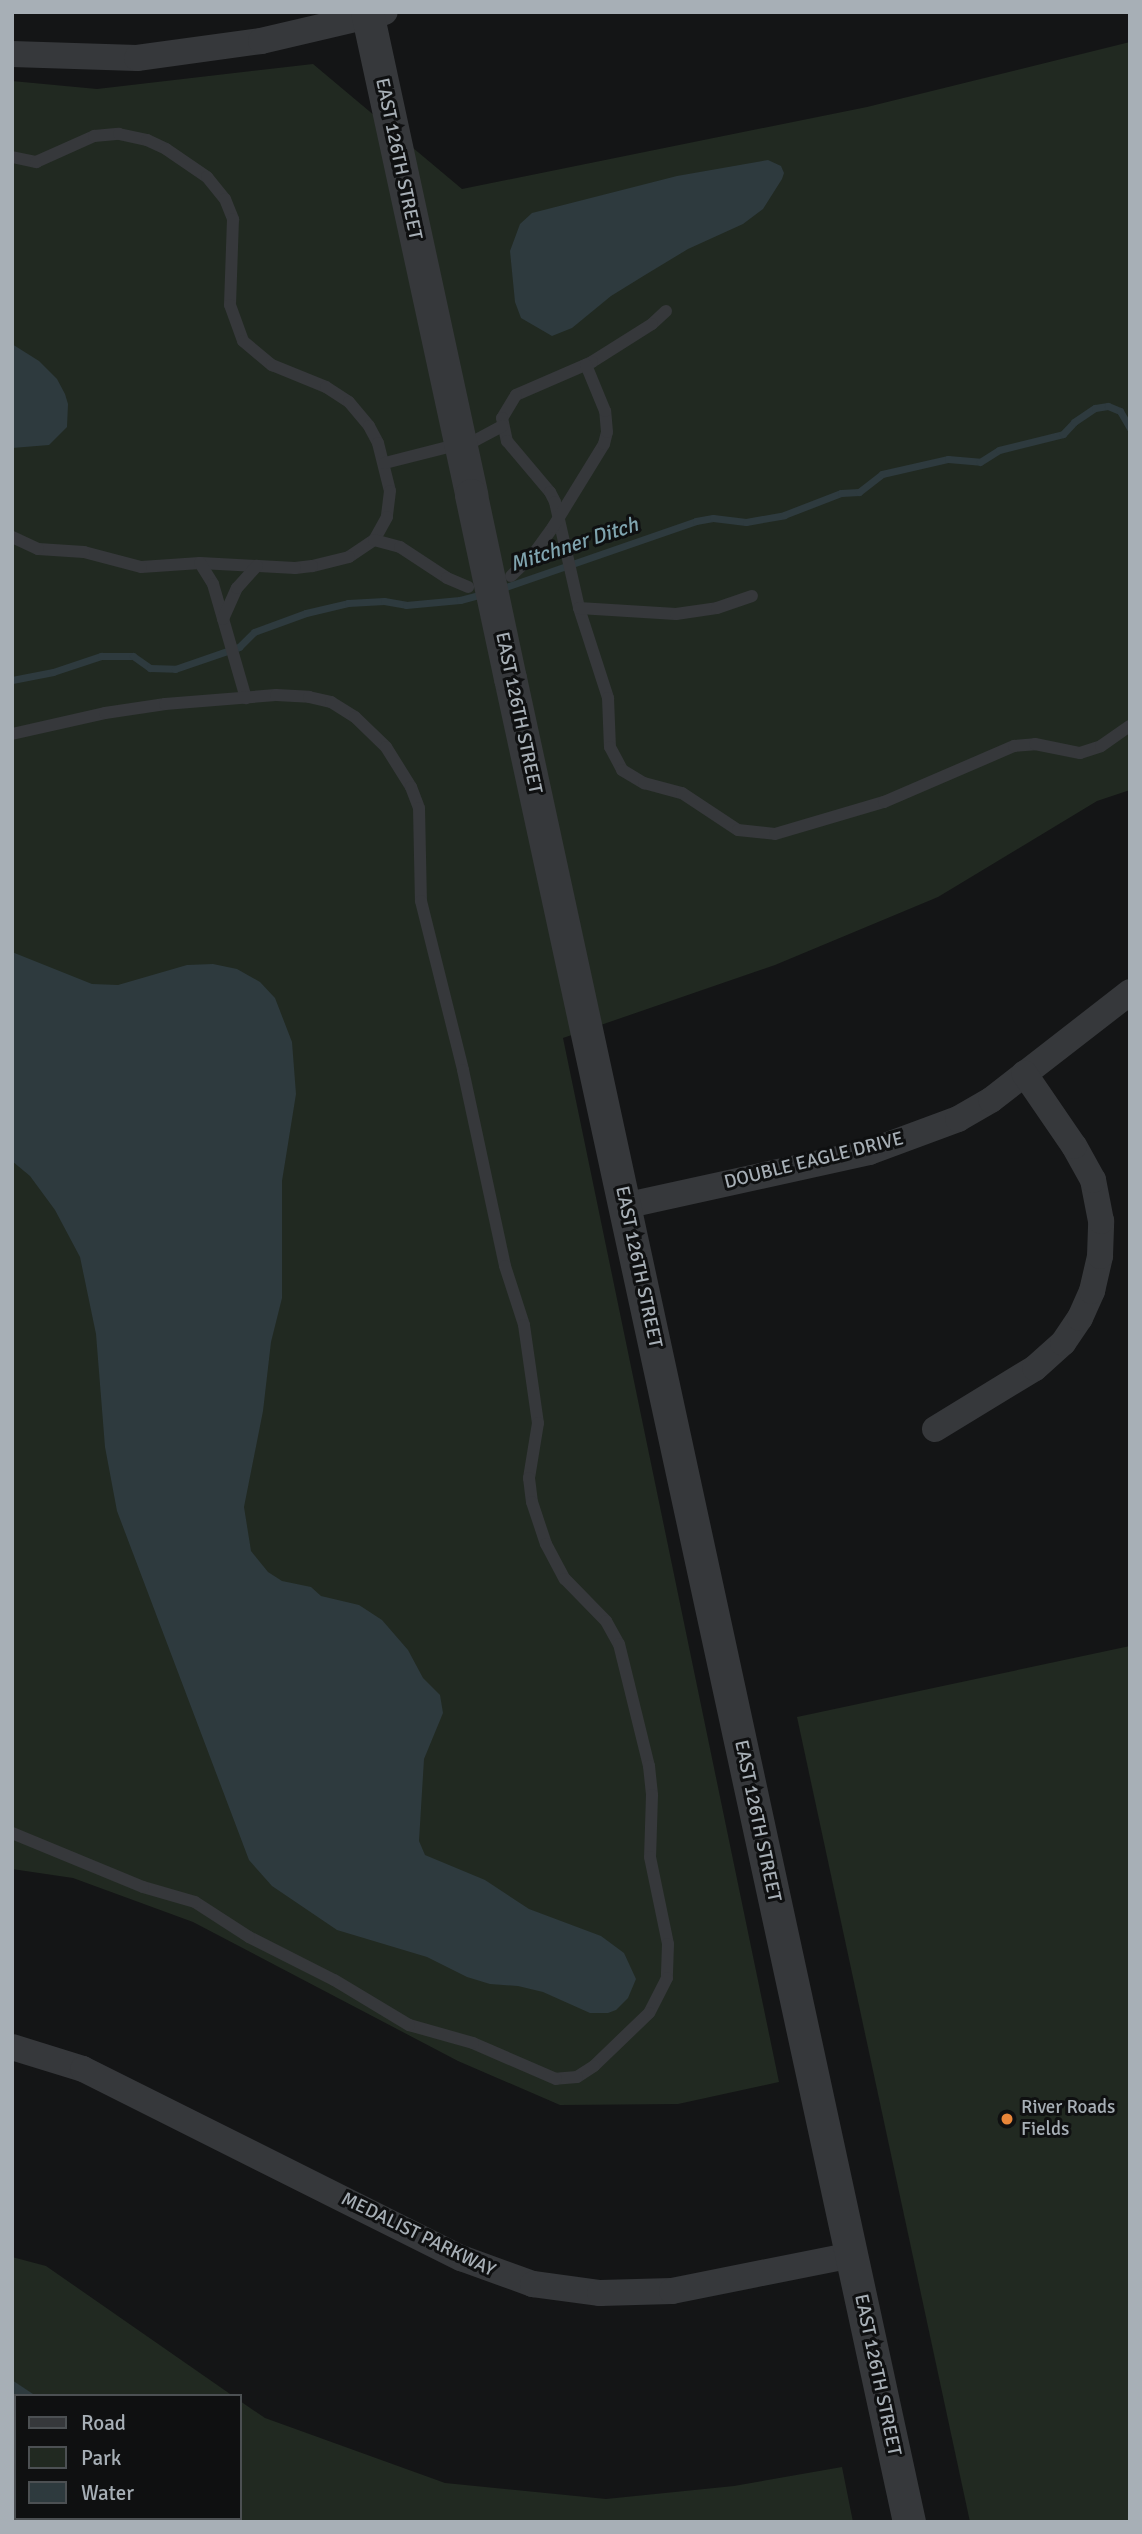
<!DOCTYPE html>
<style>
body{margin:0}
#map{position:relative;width:1142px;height:2534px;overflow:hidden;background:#141516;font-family:Signika,sans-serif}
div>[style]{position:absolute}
.green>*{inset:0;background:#212921}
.water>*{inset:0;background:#2e3a3e}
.stream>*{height:7px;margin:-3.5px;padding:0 3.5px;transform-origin:3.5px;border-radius:3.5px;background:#2e3a3e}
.service>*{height:12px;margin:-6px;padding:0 6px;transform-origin:6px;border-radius:6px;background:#36383b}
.minor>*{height:26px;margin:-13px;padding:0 13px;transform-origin:13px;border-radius:13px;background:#36383b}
.tertiary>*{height:33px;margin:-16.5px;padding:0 16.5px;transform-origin:16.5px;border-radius:16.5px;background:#36383b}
.tertiary-bridge>*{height:33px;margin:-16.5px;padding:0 16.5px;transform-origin:16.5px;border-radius:16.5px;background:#36383b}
.dots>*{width:19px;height:19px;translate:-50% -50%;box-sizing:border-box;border:4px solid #0f1011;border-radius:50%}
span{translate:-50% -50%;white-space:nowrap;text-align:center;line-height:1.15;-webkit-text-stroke:6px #0f1011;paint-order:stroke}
.street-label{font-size:19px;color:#a7afb6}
.poi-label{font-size:19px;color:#a7afb6}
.left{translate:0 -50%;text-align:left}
.water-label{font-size:21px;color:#7fa4af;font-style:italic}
.frame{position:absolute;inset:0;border:14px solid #a7afb6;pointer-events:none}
.legend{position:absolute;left:14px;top:2394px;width:228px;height:126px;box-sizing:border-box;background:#0f1011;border:2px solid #4c5053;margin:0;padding:9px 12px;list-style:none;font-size:21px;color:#a7afb6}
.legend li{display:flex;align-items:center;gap:14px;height:35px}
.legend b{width:35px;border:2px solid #4c5053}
</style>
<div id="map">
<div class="green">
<div style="clip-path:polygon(1130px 42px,1130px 790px,1097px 801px,938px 897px,775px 965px,563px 1038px,779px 2082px,678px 2104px,560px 2105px,458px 2061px,193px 1922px,73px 1878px,12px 1869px,12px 81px,97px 89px,313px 64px,462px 189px,867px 107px)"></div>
<div style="clip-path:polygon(1130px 1646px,1130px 2522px,970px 2522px,797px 1717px)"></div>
<div style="clip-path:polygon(12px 2257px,46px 2266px,233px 2396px,16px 2396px,16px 2518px,240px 2518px,240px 2401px,265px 2418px,445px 2483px,606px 2499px,734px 2486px,842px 2467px,853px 2522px,12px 2522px)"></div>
</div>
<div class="water">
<div style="clip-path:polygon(768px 160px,781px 166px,784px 173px,782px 179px,763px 209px,743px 224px,688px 249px,645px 275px,611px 296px,572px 328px,552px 336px,521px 318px,515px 302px,510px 251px,520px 224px,532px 213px,677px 176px)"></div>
<div style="clip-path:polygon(12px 344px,39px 361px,57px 379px,65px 394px,68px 404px,67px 427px,49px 445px,12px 448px)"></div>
<div style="clip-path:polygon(12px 952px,92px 984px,118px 985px,187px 965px,213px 964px,237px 969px,260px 982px,275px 998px,292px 1042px,296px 1094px,282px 1181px,282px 1298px,271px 1342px,263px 1411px,244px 1507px,251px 1551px,268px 1572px,282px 1581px,311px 1587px,321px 1596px,359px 1605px,382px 1620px,408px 1650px,423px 1678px,440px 1695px,443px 1713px,424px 1759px,419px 1841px,425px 1855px,485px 1880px,529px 1909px,601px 1936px,624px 1953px,636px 1979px,628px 1998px,616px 2010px,608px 2013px,590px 2013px,543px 1992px,518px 1986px,490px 1984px,467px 1977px,427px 1957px,337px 1930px,272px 1886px,249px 1860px,117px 1511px,105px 1447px,96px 1334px,80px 1257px,55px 1210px,30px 1176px,12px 1161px)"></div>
<div style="clip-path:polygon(12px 2380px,36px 2396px,16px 2396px,16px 2518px,232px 2518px,238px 2522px,12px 2521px)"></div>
</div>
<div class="stream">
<div style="left:500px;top:589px;width:207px;rotate:-19.1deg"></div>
<div style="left:696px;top:521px;width:17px;rotate:-10deg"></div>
<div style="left:713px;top:518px;width:33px;rotate:7deg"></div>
<div style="left:746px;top:522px;width:39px;rotate:-10deg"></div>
<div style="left:784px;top:515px;width:61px;rotate:-21.1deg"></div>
<div style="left:841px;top:493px;width:18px;rotate:-3deg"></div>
<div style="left:859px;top:492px;width:29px;rotate:-38deg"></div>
<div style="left:882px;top:474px;width:68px;rotate:-12.8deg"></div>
<div style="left:948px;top:459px;width:32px;rotate:5deg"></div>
<div style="left:980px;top:462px;width:22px;rotate:-32deg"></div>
<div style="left:999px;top:450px;width:66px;rotate:-14deg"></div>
<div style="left:1063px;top:434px;width:16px;rotate:-47deg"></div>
<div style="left:1074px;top:422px;width:25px;rotate:-34deg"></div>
<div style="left:1095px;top:408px;width:13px;rotate:-9deg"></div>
<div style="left:1108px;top:406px;width:13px;rotate:23deg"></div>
<div style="left:1120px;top:411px;width:20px;rotate:60deg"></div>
<div style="left:12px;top:680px;width:42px;rotate:-11deg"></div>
<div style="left:53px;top:672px;width:51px;rotate:-18.4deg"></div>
<div style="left:101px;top:656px;width:32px"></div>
<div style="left:133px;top:656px;width:21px;rotate:35deg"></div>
<div style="left:150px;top:668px;width:25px;rotate:2deg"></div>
<div style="left:175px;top:669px;width:68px;rotate:-19deg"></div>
<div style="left:239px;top:647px;width:21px;rotate:-45deg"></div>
<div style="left:254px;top:632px;width:55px;rotate:-20.1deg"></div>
<div style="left:306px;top:613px;width:43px;rotate:-13.4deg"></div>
<div style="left:348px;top:603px;width:36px;rotate:-3deg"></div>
<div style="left:384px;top:601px;width:22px;rotate:10deg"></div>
<div style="left:406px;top:605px;width:54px;rotate:-5.3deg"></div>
<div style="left:460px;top:600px;width:23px;rotate:-15deg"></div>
</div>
<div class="service">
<div style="left:12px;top:157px;width:25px;rotate:12deg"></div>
<div style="left:36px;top:162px;width:64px;rotate:-24.1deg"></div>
<div style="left:94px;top:136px;width:25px;rotate:-5deg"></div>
<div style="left:119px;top:134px;width:29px;rotate:12deg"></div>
<div style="left:147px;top:140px;width:21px;rotate:25deg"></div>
<div style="left:166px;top:149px;width:50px;rotate:34.3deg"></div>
<div style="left:207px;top:177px;width:28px;rotate:51deg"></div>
<div style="left:225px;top:199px;width:22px;rotate:68deg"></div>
<div style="left:233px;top:219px;width:86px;rotate:92deg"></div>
<div style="left:230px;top:305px;width:38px;rotate:70deg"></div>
<div style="left:243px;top:341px;width:38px;rotate:40deg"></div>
<div style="left:272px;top:365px;width:58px;rotate:22.2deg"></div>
<div style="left:326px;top:387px;width:27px;rotate:33deg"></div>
<div style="left:349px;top:402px;width:31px;rotate:50deg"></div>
<div style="left:369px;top:426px;width:19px;rotate:62deg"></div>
<div style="left:378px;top:443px;width:49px;rotate:76deg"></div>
<div style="left:390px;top:491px;width:26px;rotate:97deg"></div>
<div style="left:387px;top:517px;width:26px;rotate:119deg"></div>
<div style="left:374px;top:540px;width:30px;rotate:146deg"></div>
<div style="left:349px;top:557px;width:38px;rotate:166deg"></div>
<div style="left:312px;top:566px;width:17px;rotate:173deg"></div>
<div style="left:295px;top:568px;width:95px;rotate:-177deg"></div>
<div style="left:200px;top:563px;width:59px;rotate:176.1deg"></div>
<div style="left:141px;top:567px;width:59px;rotate:-165.3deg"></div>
<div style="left:84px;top:552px;width:46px;rotate:-176.3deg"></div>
<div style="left:38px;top:549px;width:29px;rotate:-155deg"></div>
<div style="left:666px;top:311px;width:19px;rotate:137deg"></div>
<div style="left:652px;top:324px;width:71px;rotate:147.7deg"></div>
<div style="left:592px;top:362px;width:83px;rotate:156.5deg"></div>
<div style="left:516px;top:395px;width:27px;rotate:121deg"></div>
<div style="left:502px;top:418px;width:24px;rotate:78deg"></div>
<div style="left:507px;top:441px;width:67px;rotate:49.9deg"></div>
<div style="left:550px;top:492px;width:11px;rotate:63deg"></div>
<div style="left:555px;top:502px;width:109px;rotate:77.2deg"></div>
<div style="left:579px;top:608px;width:95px;rotate:72.1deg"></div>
<div style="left:608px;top:698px;width:49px;rotate:87.7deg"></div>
<div style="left:610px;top:747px;width:26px;rotate:62deg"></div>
<div style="left:622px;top:770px;width:26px;rotate:31deg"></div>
<div style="left:644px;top:783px;width:39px;rotate:15deg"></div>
<div style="left:682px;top:793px;width:67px;rotate:33.5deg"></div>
<div style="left:738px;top:830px;width:37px;rotate:6deg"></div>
<div style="left:775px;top:834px;width:114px;rotate:-16.4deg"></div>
<div style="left:884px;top:802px;width:142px;rotate:-23.3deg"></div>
<div style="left:1014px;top:746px;width:21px;rotate:-5deg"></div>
<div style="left:1035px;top:744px;width:46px;rotate:11.3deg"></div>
<div style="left:1080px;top:753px;width:22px;rotate:-18deg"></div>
<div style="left:1101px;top:746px;width:35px;rotate:-35deg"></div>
<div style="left:385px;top:463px;width:94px;rotate:-14.2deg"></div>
<div style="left:476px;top:440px;width:30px;rotate:-28deg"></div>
<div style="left:374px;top:540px;width:27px;rotate:15deg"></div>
<div style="left:400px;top:547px;width:56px;rotate:33.4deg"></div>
<div style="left:447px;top:578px;width:23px;rotate:23deg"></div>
<div style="left:200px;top:563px;width:25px;rotate:58deg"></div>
<div style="left:213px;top:584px;width:119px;rotate:73.9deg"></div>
<div style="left:511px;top:576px;width:29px;rotate:-44deg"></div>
<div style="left:532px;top:556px;width:36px;rotate:-54deg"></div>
<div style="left:553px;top:527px;width:97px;rotate:-58.4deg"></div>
<div style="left:604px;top:444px;width:12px;rotate:-76deg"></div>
<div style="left:607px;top:432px;width:21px;rotate:-95deg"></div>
<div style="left:605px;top:411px;width:50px;rotate:-112.4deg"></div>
<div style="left:579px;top:608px;width:97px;rotate:3.5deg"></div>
<div style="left:676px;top:614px;width:41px;rotate:-8.3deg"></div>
<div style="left:717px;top:608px;width:37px;rotate:-19deg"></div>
<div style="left:223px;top:619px;width:34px;rotate:-66deg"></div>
<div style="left:237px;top:588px;width:30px;rotate:-48deg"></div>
<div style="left:12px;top:734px;width:95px;rotate:-12.7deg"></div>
<div style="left:105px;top:713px;width:61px;rotate:-8.5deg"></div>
<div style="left:165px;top:704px;width:111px;rotate:-4.6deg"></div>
<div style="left:276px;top:695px;width:33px;rotate:3deg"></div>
<div style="left:309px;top:697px;width:23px;rotate:13deg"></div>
<div style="left:331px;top:702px;width:28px;rotate:32deg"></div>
<div style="left:355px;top:717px;width:43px;rotate:44.1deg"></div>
<div style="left:386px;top:747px;width:47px;rotate:58deg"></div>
<div style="left:411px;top:787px;width:22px;rotate:69deg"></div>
<div style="left:419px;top:808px;width:93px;rotate:88.8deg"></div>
<div style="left:421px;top:901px;width:174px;rotate:76deg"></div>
<div style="left:463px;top:1070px;width:200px;rotate:77.9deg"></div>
<div style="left:505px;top:1266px;width:62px;rotate:72.1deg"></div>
<div style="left:524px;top:1325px;width:99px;rotate:81.9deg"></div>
<div style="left:538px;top:1423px;width:56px;rotate:99.3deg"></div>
<div style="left:529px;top:1478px;width:24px;rotate:83deg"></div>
<div style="left:532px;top:1502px;width:44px;rotate:71.6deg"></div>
<div style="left:546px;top:1544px;width:40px;rotate:62deg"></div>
<div style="left:565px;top:1579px;width:59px;rotate:45.7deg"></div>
<div style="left:606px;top:1621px;width:26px;rotate:61deg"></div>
<div style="left:619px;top:1644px;width:126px;rotate:76.2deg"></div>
<div style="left:649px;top:1766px;width:29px;rotate:84deg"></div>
<div style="left:652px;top:1795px;width:62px;rotate:91.8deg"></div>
<div style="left:650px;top:1857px;width:89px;rotate:78.3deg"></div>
<div style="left:668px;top:1944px;width:34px;rotate:92deg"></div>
<div style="left:667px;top:1978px;width:39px;rotate:117deg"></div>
<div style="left:649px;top:2013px;width:76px;rotate:136.1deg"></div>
<div style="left:594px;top:2066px;width:20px;rotate:147deg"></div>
<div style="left:577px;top:2077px;width:21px;rotate:175deg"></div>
<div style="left:556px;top:2079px;width:90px;rotate:-156.6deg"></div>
<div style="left:473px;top:2043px;width:66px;rotate:-164.3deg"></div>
<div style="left:409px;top:2025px;width:87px;rotate:-149deg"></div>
<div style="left:334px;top:1980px;width:95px;rotate:-153.2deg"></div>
<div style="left:249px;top:1937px;width:64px;rotate:-147.1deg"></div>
<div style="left:195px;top:1902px;width:54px;rotate:-163.9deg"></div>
<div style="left:143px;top:1887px;width:142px;rotate:-157.6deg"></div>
</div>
<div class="minor">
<div style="left:12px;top:54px;width:125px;rotate:1.8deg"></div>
<div style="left:137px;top:58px;width:125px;rotate:-7.8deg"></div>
<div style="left:261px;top:41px;width:127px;rotate:-13.2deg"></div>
<div style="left:624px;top:1206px;width:251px;rotate:-12.4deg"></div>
<div style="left:869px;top:1152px;width:95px;rotate:-20.3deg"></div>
<div style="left:958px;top:1119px;width:38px;rotate:-30deg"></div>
<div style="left:991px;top:1100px;width:176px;rotate:-37.8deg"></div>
<div style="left:935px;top:1429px;width:117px;rotate:-31.4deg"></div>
<div style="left:1035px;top:1368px;width:38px;rotate:-42deg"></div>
<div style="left:1063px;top:1343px;width:30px;rotate:-56deg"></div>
<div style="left:1080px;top:1318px;width:30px;rotate:-66deg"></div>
<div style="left:1092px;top:1291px;width:36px;rotate:-77deg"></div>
<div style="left:1100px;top:1256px;width:35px;rotate:-88deg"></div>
<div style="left:1101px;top:1221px;width:42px;rotate:-101deg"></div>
<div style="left:1093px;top:1180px;width:39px;rotate:-119deg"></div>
<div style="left:1074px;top:1146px;width:88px;rotate:-124.4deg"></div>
<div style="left:12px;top:2047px;width:74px;rotate:17.2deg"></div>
<div style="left:83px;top:2069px;width:423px;rotate:26.6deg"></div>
<div style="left:461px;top:2258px;width:77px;rotate:19.9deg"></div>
<div style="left:533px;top:2284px;width:68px;rotate:7.7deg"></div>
<div style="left:600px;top:2293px;width:72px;rotate:-1.6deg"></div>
<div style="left:672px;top:2291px;width:184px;rotate:-11.3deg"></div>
</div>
<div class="tertiary">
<div style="left:367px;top:12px;width:494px;rotate:77.8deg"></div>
<div style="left:510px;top:678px;width:1887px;rotate:77.79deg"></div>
</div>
<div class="tertiary-bridge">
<div style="left:471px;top:495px;width:187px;rotate:78deg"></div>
</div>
<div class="dots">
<div style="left:1007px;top:2119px;background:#e98639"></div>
</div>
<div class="street-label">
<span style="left:398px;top:159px;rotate:78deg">EAST 126TH STREET</span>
<span style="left:518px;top:713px;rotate:78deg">EAST 126TH STREET</span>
<span style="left:814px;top:1161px;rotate:-14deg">DOUBLE EAGLE DRIVE</span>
<span style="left:638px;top:1267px;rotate:78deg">EAST 126TH STREET</span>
<span style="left:757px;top:1821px;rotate:78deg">EAST 126TH STREET</span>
<span style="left:418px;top:2235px;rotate:26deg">MEDALIST PARKWAY</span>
<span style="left:877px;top:2375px;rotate:78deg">EAST 126TH STREET</span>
</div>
<div class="poi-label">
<span class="left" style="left:1021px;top:2119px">River Roads<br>Fields</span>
</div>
<div class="water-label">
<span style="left:574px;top:544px;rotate:-18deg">Mitchner Ditch</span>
</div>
<div class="frame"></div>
<ul class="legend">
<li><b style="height:9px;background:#36383b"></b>Road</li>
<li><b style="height:19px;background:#212921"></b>Park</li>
<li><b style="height:19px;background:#2e3a3e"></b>Water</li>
</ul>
</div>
